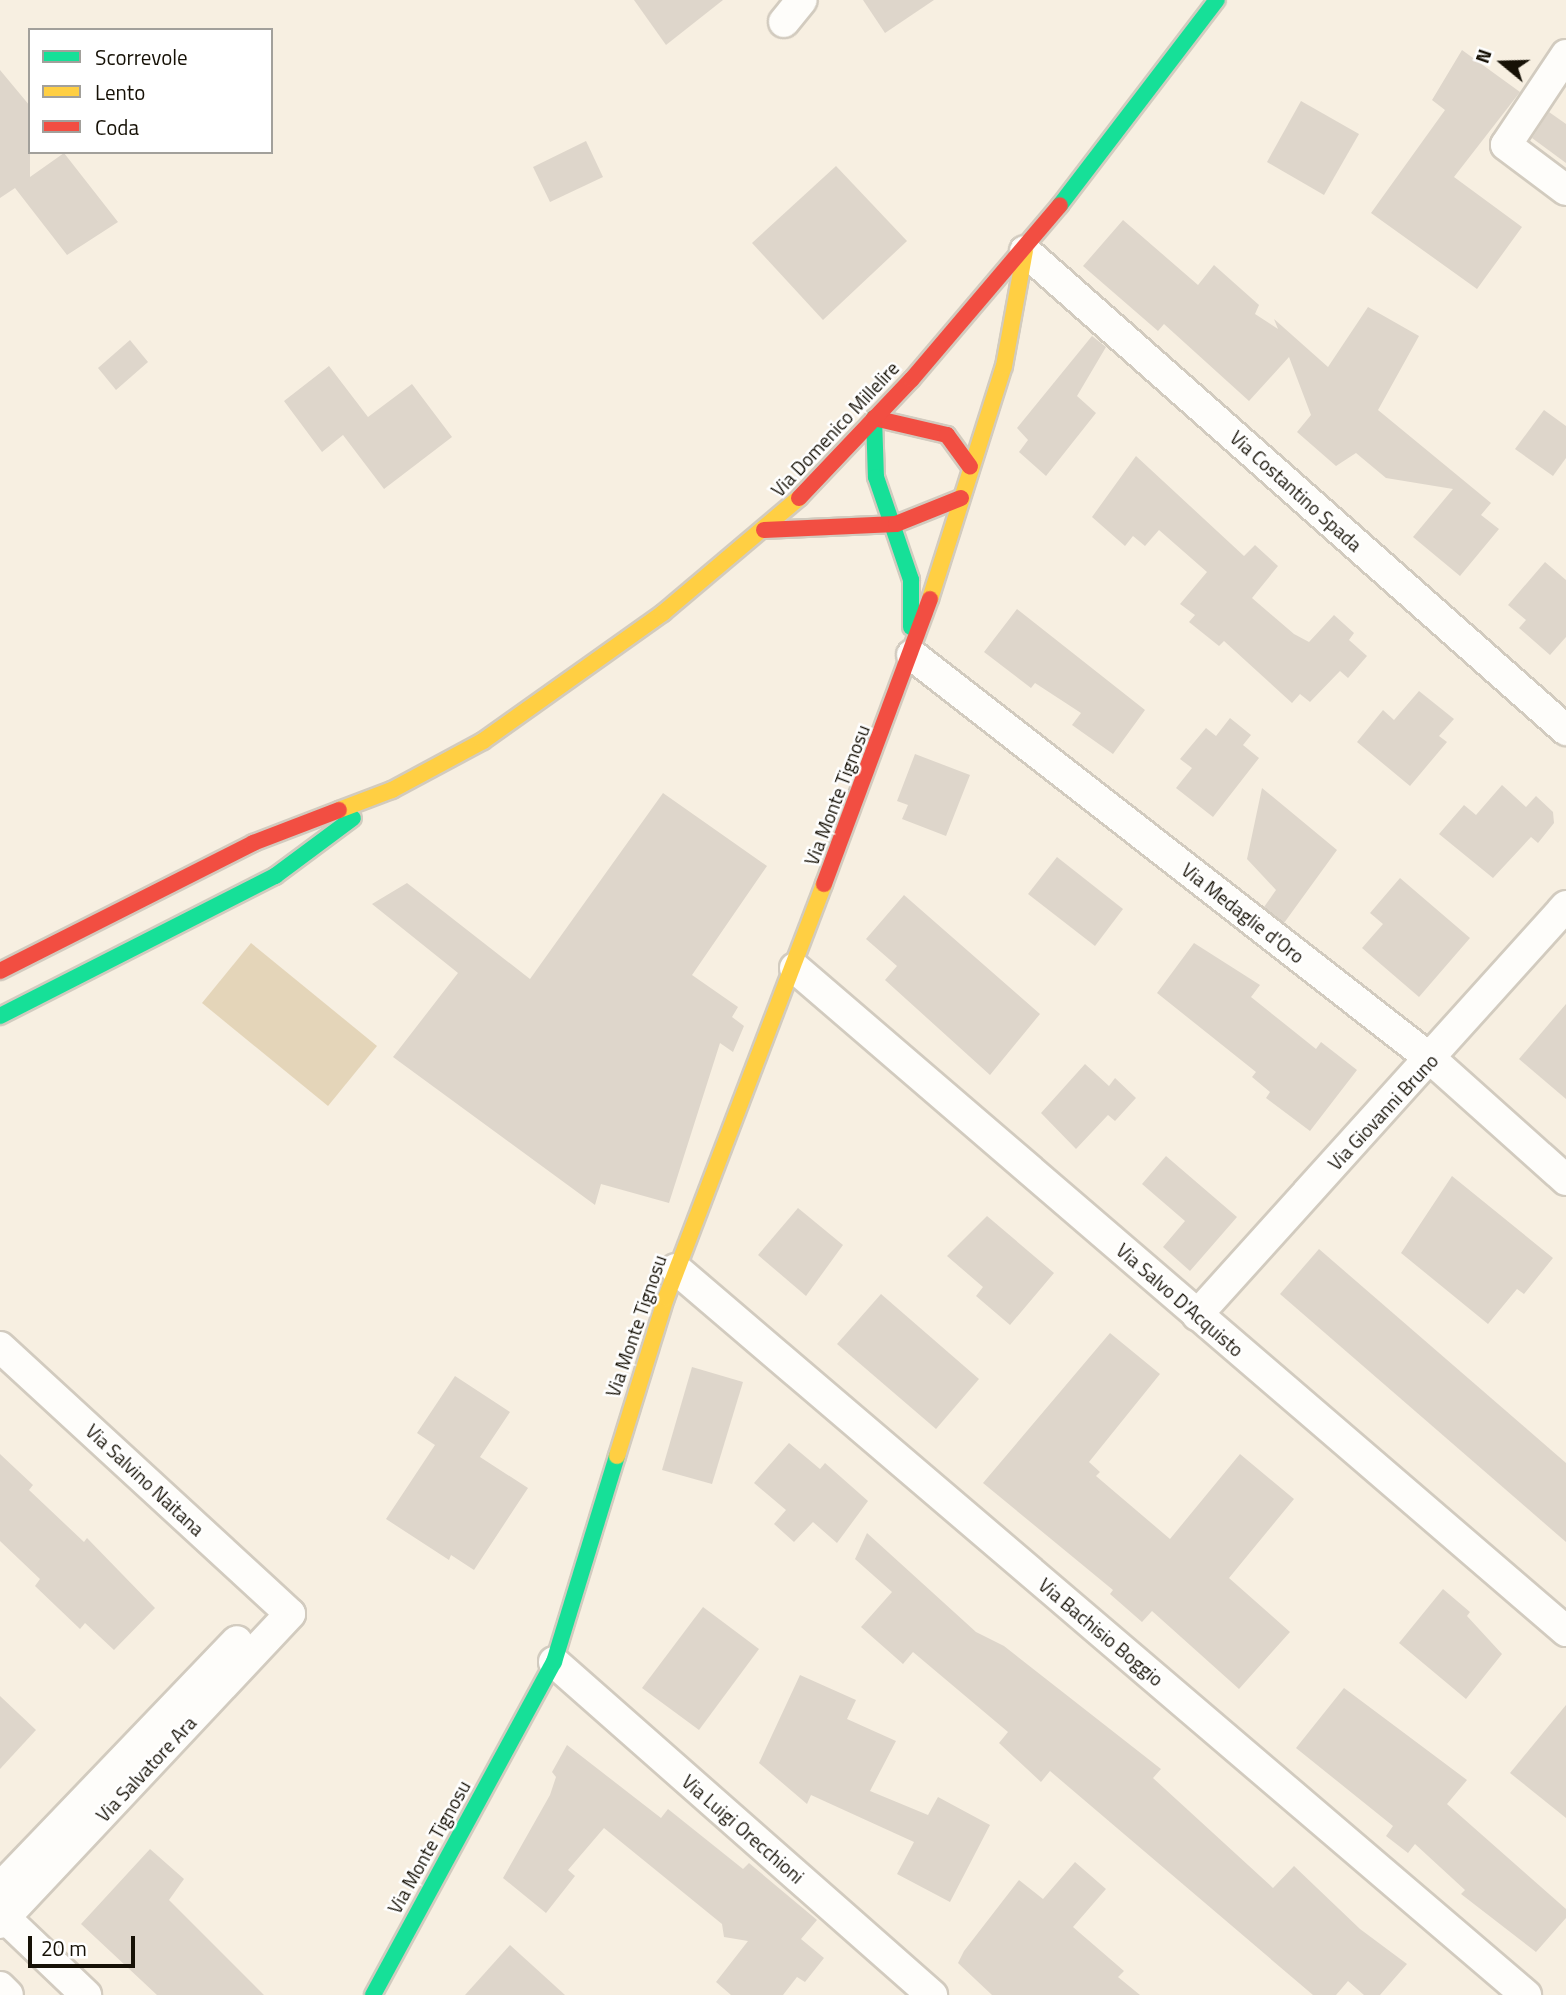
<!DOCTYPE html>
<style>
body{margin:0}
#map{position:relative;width:1566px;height:1995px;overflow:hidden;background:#f7efe1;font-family:"Titillium Web",sans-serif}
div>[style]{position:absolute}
.green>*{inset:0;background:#e4d5b9}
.building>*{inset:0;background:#ded6cb}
.roads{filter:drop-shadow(2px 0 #d2cbbf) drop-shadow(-2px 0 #d2cbbf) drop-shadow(0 2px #d2cbbf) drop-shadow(0 -2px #d2cbbf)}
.street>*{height:30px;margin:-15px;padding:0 15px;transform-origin:15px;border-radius:15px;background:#fefdfa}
.fast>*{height:16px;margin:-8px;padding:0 8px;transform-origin:8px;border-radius:8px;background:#16e098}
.slow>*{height:16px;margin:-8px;padding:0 8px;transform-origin:8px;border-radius:8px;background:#ffcf43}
.jam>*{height:16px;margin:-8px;padding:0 8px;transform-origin:8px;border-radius:8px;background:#f24e42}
span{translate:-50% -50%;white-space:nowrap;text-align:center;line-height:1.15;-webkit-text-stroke:5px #fff;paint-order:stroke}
.street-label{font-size:19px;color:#161106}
.legend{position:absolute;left:28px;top:28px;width:245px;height:126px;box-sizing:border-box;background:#fff;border:2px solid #a2a09b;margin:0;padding:9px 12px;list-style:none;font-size:21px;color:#161106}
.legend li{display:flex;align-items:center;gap:14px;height:35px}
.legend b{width:35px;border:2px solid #a2a09b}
.north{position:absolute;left:1468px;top:28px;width:70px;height:70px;-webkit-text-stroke:5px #fff;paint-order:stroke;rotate:289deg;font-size:19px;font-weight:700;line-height:28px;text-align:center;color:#161106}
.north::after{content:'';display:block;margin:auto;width:24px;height:32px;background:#161106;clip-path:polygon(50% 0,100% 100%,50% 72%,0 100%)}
.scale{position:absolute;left:28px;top:1936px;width:107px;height:32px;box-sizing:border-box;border:4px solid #161106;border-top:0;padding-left:9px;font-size:21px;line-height:24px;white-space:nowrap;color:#161106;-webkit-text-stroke:5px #fff;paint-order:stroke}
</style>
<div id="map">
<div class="green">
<div style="clip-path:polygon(251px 943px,377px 1046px,328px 1106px,202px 1003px)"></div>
</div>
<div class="building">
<div style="clip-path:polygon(634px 0,723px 0,666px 45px)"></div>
<div style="clip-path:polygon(863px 0,934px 0,885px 33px)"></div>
<div style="clip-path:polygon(1462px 50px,1520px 92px,1454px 177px,1522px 227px,1477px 289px,1371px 213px,1445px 110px,1432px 100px)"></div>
<div style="clip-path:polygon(0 70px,30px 106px,30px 177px,64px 153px,118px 222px,67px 255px,15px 188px,0 198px)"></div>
<div style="clip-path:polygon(1301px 101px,1359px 134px,1324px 195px,1267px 162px)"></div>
<div style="clip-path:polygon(1549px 112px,1566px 124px,1566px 163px,1532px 138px)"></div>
<div style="clip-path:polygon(586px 141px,603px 177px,550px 202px,533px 167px)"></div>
<div style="clip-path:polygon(836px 166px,907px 241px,823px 320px,752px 243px)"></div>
<div style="clip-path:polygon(1123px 220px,1198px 285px,1214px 265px,1259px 305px,1255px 314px,1278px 329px,1274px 319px,1328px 367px,1368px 307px,1419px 336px,1378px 410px,1491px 503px,1481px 515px,1499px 529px,1460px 576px,1413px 537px,1453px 489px,1386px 478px,1356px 453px,1336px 466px,1297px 432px,1311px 415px,1289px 357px,1249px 401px,1164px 324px,1158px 331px,1083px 266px)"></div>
<div style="clip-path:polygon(1092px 336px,1106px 347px,1077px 396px,1096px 413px,1046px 476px,1019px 452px,1028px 440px,1017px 428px)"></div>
<div style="clip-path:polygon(130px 340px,148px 362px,116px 390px,98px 368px)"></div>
<div style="clip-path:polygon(329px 366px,368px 417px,412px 384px,452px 437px,384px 489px,343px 435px,322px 452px,284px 401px)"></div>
<div style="clip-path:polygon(1544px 410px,1566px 426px,1566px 458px,1553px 476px,1515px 449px)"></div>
<div style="clip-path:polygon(1136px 456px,1244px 556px,1255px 545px,1278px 566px,1252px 598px,1294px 634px,1309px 642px,1334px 615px,1354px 633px,1349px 640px,1367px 656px,1348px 678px,1340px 671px,1310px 702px,1300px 694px,1292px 703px,1224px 641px,1219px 646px,1189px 622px,1195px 615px,1180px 604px,1207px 572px,1159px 530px,1145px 546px,1133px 536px,1125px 546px,1092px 517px)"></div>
<div style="clip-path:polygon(1545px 562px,1566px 580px,1566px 637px,1550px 655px,1519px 628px,1526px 620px,1508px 605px)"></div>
<div style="clip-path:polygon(1017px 609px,1145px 710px,1113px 754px,1072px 725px,1081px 713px,1035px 683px,1031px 688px,984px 652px)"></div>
<div style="clip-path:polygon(1419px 691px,1454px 719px,1439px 736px,1447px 742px,1410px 786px,1357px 742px,1383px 710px,1394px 720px)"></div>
<div style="clip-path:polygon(1230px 718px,1251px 735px,1243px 745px,1259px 758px,1213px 817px,1176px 788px,1192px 768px,1180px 759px,1206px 728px,1216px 736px)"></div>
<div style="clip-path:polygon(915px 754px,970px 775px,946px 836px,902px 819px,908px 805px,897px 801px)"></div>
<div style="clip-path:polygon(1502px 785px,1526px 807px,1536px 796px,1553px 812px,1554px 823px,1538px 843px,1531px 837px,1493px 878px,1439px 834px,1464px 805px,1476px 815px)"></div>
<div style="clip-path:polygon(1262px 788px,1337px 850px,1284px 923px,1264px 907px,1276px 890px,1247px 859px)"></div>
<div style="clip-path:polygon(663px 793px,767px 866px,692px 975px,738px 1007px,732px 1017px,744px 1026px,733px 1052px,720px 1043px,669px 1203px,601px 1184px,595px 1205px,393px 1057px,458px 973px,372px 904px,407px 883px,530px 979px)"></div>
<div style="clip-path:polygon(1057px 857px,1123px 909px,1095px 946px,1028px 894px)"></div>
<div style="clip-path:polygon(1400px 878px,1470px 938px,1419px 997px,1362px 948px,1383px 924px,1370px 913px)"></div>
<div style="clip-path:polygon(904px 895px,1040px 1014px,990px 1075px,885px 980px,897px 966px,866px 939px)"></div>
<div style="clip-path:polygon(1194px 943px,1260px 985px,1251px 997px,1316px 1049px,1321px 1042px,1357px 1070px,1310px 1131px,1266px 1098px,1270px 1092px,1252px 1077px,1256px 1072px,1157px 993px)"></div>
<div style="clip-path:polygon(1566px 1004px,1566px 1099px,1519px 1059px)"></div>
<div style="clip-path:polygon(1085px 1064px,1109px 1086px,1115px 1078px,1136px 1098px,1115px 1121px,1108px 1115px,1076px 1149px,1041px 1113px)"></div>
<div style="clip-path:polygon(1166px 1156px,1237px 1217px,1190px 1271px,1163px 1247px,1185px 1221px,1142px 1184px)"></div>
<div style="clip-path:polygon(1452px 1176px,1553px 1258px,1524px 1294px,1517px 1289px,1488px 1324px,1401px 1253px)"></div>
<div style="clip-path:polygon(798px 1208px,843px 1245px,806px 1296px,758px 1255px)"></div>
<div style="clip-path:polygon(987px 1216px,1054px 1273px,1010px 1325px,976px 1296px,983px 1287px,947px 1256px)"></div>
<div style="clip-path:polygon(1319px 1249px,1566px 1463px,1566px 1542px,1280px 1294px)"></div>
<div style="clip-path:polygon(881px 1294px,979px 1379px,936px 1429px,837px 1344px)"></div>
<div style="clip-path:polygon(1110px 1333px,1160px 1374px,1089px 1462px,1100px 1472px,1096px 1476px,1170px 1539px,1240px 1454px,1294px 1499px,1229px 1578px,1290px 1632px,1239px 1689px,1152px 1611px,1142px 1622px,1110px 1594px,1113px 1590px,983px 1483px)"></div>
<div style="clip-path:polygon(692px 1367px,743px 1382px,712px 1484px,662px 1470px)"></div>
<div style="clip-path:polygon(455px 1376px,510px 1412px,480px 1457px,528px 1488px,474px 1570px,451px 1555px,449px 1560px,386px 1519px,435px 1445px,417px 1433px)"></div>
<div style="clip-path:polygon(789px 1443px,820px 1469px,825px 1463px,868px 1501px,837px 1543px,813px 1522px,794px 1542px,774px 1524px,786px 1510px,754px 1483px)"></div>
<div style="clip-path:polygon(0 1454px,33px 1485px,29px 1490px,84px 1542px,87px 1538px,155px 1608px,114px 1650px,85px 1623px,80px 1629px,35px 1586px,40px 1579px,0 1541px)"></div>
<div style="clip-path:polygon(867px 1533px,976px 1632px,1004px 1646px,1161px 1769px,1153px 1778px,1273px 1888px,1294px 1866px,1360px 1929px,1407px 1964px,1380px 1995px,1364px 1995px,1348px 1981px,1336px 1995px,1313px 1995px,1050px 1771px,1041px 1782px,999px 1743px,1008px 1732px,913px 1652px,903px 1664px,861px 1627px,892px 1592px,855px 1559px)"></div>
<div style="clip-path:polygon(1443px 1589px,1470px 1612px,1467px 1616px,1502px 1654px,1466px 1699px,1399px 1643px)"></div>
<div style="clip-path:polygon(703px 1607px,759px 1649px,699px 1730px,642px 1688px)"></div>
<div style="clip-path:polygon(800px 1675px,856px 1700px,847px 1719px,896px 1741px,870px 1791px,928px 1815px,938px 1797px,990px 1825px,950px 1902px,897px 1874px,914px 1842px,811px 1795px,807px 1804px,759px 1763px)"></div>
<div style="clip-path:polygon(1344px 1688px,1467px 1780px,1447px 1804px,1566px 1909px,1566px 1918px,1536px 1952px,1461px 1894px,1465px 1890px,1415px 1844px,1408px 1853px,1386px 1836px,1393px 1826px,1296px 1748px)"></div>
<div style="clip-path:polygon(0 1696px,36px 1730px,0 1769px)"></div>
<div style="clip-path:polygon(1566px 1705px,1566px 1818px,1510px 1773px)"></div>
<div style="clip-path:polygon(567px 1745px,661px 1818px,668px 1809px,743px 1869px,749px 1863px,817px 1920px,801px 1939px,824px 1958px,805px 1982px,797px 1977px,783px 1995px,731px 1995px,716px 1982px,748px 1941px,724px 1937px,722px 1924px,604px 1828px,568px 1870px,575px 1876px,546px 1913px,503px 1878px,550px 1795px,556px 1777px,552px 1772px)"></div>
<div style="clip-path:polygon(150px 1849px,184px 1879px,169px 1900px,264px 1995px,157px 1995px,81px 1924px)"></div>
<div style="clip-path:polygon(1075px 1862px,1106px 1889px,1073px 1927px,1124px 1971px,1118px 1977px,1140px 1995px,992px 1995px,958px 1963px,964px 1951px,1019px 1880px,1043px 1899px)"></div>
<div style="clip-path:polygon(510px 1945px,565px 1995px,465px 1995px)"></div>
</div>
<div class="roads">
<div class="street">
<div style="left:784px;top:22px;width:28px;rotate:-51deg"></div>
<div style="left:1566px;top:55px;width:108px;rotate:123.7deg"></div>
<div style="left:1506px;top:145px;width:75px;rotate:36.9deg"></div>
<div style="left:1025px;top:251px;width:723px;rotate:41.52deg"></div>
<div style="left:912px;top:655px;width:659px;rotate:37.91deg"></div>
<div style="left:1432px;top:1060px;width:180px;rotate:41.8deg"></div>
<div style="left:795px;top:968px;width:1017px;rotate:40.69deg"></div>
<div style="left:676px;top:1269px;width:1118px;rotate:40.5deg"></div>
<div style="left:1197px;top:1315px;width:551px;rotate:-47.94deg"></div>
<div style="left:0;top:1347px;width:394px;rotate:42.6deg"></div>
<div style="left:290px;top:1614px;width:424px;rotate:133.2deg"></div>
<div style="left:554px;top:1662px;width:504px;rotate:41.38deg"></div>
<div style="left:0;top:1888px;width:342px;rotate:-46.2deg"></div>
<div style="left:0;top:1913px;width:119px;rotate:43.6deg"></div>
<div style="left:0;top:1987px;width:11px;rotate:45deg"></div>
</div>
<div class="fast">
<div style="left:1060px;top:205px;width:258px;rotate:-52.6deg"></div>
<div style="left:874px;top:418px;width:59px;rotate:88.1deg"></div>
<div style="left:876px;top:477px;width:109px;rotate:71.2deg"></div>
<div style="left:911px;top:580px;width:47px;rotate:90deg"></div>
<div style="left:0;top:1016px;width:309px;rotate:-27deg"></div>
<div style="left:275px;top:876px;width:97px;rotate:-36.6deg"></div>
<div style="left:373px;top:1995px;width:379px;rotate:-61.5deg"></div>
<div style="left:554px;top:1662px;width:215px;rotate:-73deg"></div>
</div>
<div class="slow">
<div style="left:930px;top:599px;width:244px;rotate:-72.4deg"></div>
<div style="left:1004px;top:366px;width:117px;rotate:-79.7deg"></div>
<div style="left:339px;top:810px;width:57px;rotate:-20.7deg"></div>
<div style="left:392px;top:790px;width:103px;rotate:-28.3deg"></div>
<div style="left:483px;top:741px;width:221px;rotate:-35.4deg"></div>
<div style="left:663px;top:613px;width:178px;rotate:-40.2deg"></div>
<div style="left:617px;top:1456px;width:165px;rotate:-72.8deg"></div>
<div style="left:666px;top:1298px;width:443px;rotate:-69.1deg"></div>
</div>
<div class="jam">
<div style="left:874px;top:418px;width:75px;rotate:13.1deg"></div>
<div style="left:947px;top:435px;width:39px;rotate:54deg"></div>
<div style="left:799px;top:498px;width:164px;rotate:-46.5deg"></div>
<div style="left:912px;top:379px;width:228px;rotate:-49.6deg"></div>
<div style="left:764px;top:530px;width:132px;rotate:-2.6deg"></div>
<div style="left:896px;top:524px;width:70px;rotate:-21.8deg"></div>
<div style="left:824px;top:884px;width:304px;rotate:-69.6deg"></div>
<div style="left:0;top:971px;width:284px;rotate:-26.8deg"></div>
<div style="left:253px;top:843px;width:92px;rotate:-21deg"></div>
</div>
</div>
<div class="street-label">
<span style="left:835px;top:429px;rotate:-47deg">Via Domenico Millelire</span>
<span style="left:1296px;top:491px;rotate:42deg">Via Costantino Spada</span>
<span style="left:837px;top:795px;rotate:-69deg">Via Monte Tignosu</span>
<span style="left:1243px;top:913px;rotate:38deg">Via Medaglie d'Oro</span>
<span style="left:1383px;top:1112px;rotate:-47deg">Via Giovanni Bruno</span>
<span style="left:1180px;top:1300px;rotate:41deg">Via Salvo D'Acquisto</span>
<span style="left:636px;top:1326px;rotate:-71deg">Via Monte Tignosu</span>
<span style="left:145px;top:1480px;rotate:43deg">Via Salvino Naitana</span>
<span style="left:1101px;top:1632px;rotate:40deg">Via Bachisio Boggio</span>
<span style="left:146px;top:1769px;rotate:-47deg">Via Salvatore Ara</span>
<span style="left:743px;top:1829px;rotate:41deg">Via Luigi Orecchioni</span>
<span style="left:429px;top:1847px;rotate:-61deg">Via Monte Tignosu</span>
</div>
<ul class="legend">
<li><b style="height:9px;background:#16e098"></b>Scorrevole</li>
<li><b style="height:9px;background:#ffcf43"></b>Lento</li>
<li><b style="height:9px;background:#f24e42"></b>Coda</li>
</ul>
<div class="north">N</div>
<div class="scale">20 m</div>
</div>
